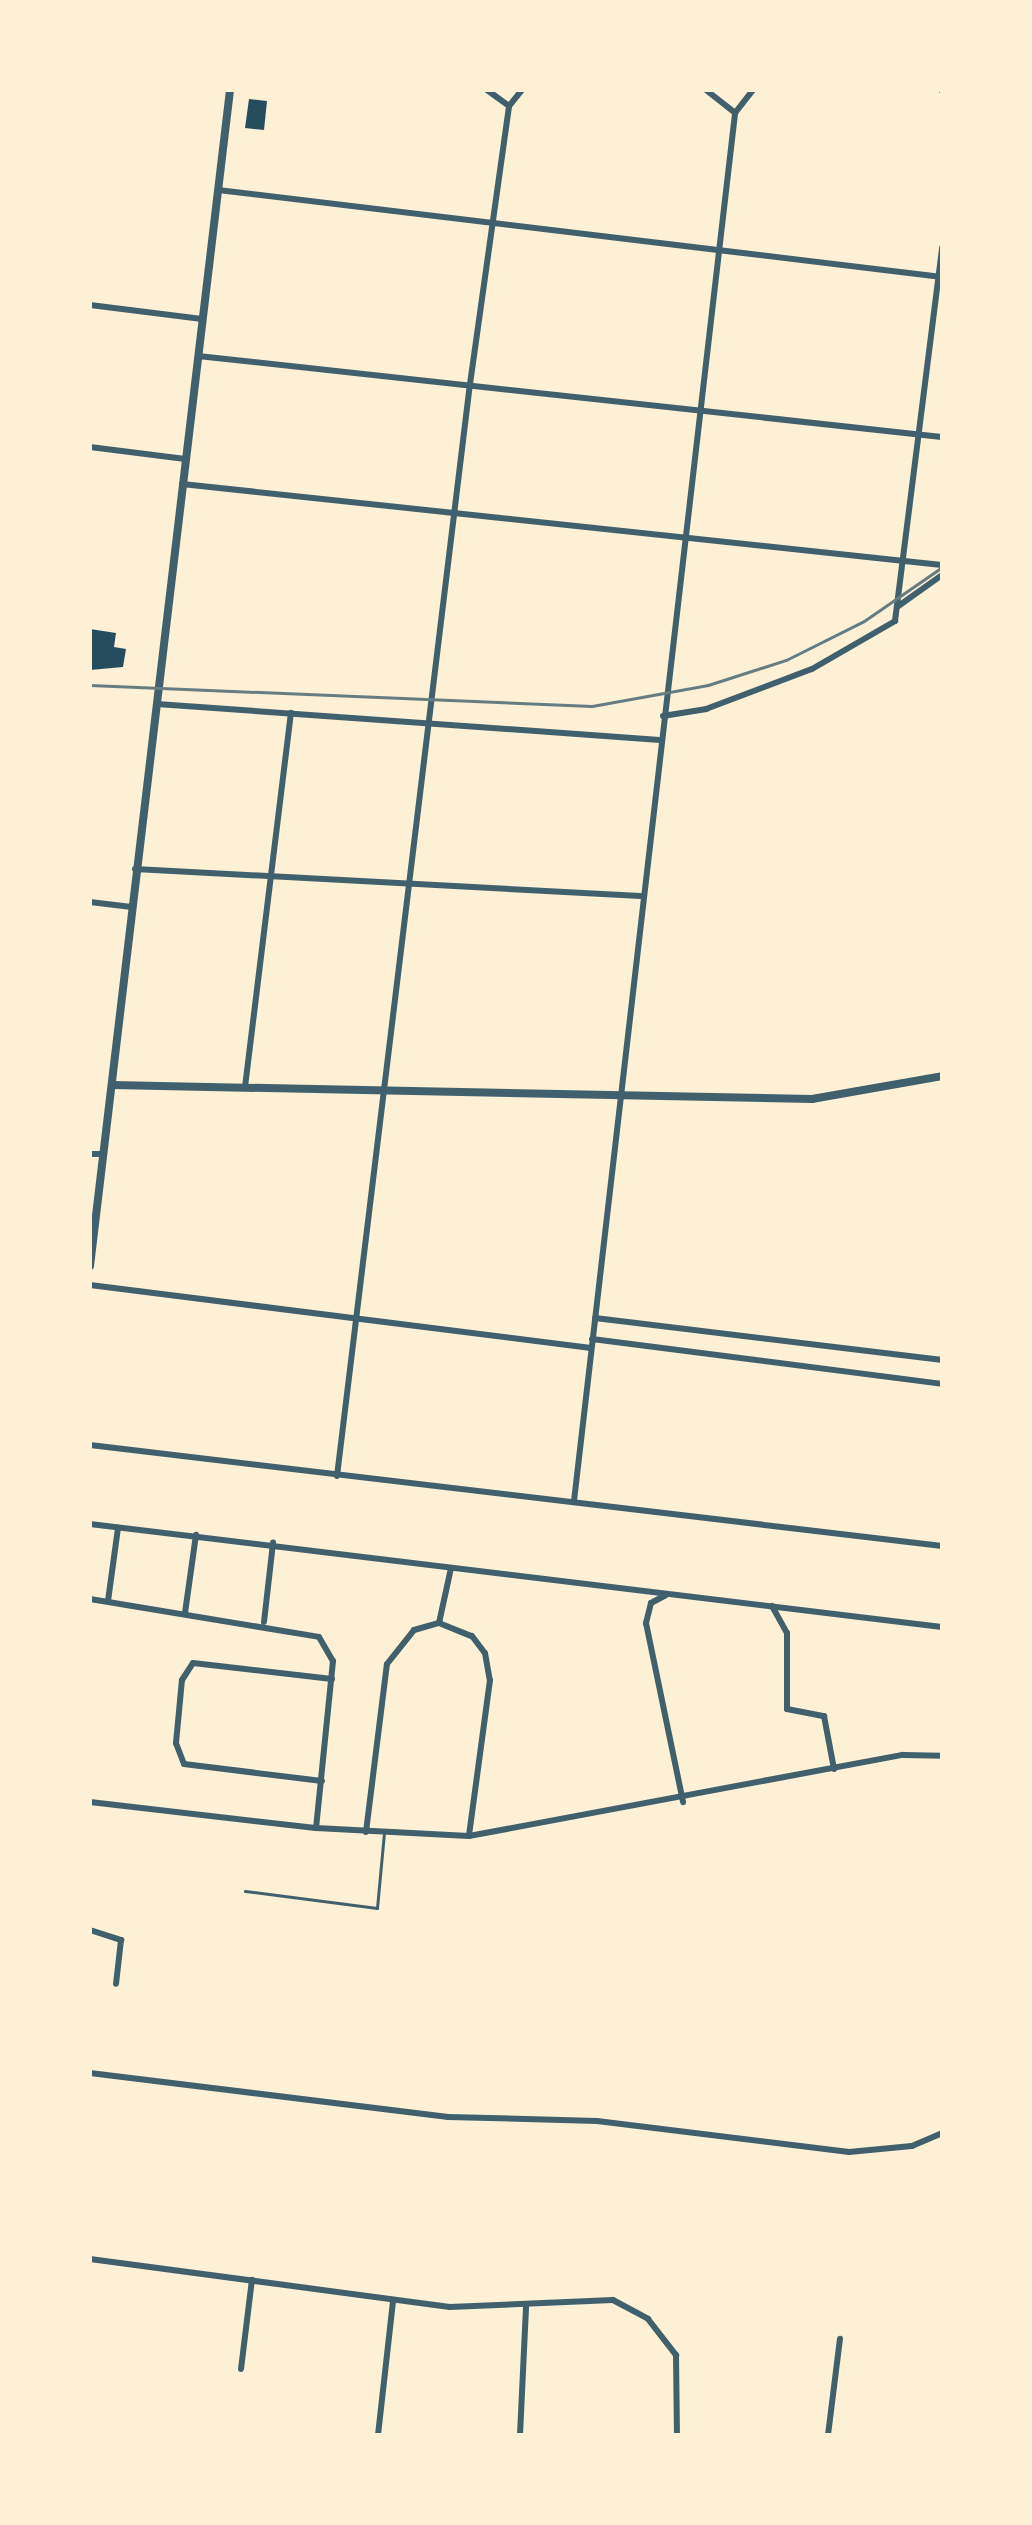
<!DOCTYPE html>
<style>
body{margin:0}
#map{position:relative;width:1032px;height:2525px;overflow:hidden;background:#fdf0d5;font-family:"PT Sans",sans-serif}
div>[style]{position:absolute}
.building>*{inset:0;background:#264d5e}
.service>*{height:3px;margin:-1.5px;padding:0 1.5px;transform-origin:1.5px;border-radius:1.5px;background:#3f606c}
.minor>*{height:6px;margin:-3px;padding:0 3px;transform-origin:3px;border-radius:3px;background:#3f606c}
.tertiary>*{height:8px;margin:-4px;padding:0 4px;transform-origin:4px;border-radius:4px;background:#3f606c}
.rail>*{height:3px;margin:-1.5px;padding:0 1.5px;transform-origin:1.5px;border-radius:1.5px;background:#657d81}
span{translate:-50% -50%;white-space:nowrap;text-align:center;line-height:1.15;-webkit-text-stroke:6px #fdf0d5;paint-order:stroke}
.frame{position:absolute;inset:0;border:92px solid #fdf0d5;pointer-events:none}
</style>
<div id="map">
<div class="building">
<div style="clip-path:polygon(249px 99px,267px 101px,264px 130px,245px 128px)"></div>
<div style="clip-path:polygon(90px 629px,116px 633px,114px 647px,126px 649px,123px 667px,90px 670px)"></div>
</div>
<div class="service">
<div style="left:245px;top:1891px;width:133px;rotate:7.3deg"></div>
<div style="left:377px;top:1908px;width:75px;rotate:-84.7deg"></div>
</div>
<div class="minor">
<div style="left:487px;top:90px;width:27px;rotate:36deg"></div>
<div style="left:706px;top:90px;width:37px;rotate:38deg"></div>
<div style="left:941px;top:90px;width:1px;rotate:45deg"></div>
<div style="left:218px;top:190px;width:729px;rotate:6.85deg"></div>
<div style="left:90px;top:305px;width:113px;rotate:7.1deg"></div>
<div style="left:198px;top:356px;width:748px;rotate:6.21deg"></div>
<div style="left:90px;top:447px;width:96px;rotate:7.2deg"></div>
<div style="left:182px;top:484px;width:764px;rotate:6.08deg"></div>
<div style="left:897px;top:607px;width:55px;rotate:-35.4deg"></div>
<div style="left:157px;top:704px;width:504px;rotate:4.09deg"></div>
<div style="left:663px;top:716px;width:44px;rotate:-9.2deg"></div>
<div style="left:706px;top:709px;width:113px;rotate:-20.7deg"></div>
<div style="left:812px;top:669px;width:96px;rotate:-30deg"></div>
<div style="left:895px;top:621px;width:377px;rotate:-82.8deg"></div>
<div style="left:135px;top:869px;width:506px;rotate:3.06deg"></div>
<div style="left:90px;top:902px;width:42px;rotate:6.8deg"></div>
<div style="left:245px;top:1087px;width:377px;rotate:-83deg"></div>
<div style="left:90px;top:1154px;width:13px"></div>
<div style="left:90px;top:1285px;width:505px;rotate:7.17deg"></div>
<div style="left:595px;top:1318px;width:350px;rotate:6.9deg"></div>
<div style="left:592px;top:1339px;width:353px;rotate:7.3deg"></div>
<div style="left:90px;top:1445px;width:858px;rotate:6.76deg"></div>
<div style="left:337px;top:1476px;width:1100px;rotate:-83.06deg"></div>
<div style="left:470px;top:384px;width:281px;rotate:-82deg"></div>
<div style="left:509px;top:106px;width:21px;rotate:-51deg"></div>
<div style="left:574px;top:1501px;width:1397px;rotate:-83.38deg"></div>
<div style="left:735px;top:113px;width:29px;rotate:-52deg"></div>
<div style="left:90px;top:1524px;width:858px;rotate:6.89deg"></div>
<div style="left:666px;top:1595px;width:17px;rotate:152deg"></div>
<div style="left:651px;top:1603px;width:21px;rotate:104deg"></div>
<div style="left:646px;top:1623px;width:183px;rotate:78.3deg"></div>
<div style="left:90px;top:1599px;width:232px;rotate:9.4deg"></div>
<div style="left:319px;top:1637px;width:28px;rotate:60deg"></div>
<div style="left:333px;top:1661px;width:168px;rotate:95.8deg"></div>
<div style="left:108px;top:1601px;width:74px;rotate:-82.2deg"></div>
<div style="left:772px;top:1606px;width:31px;rotate:61deg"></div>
<div style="left:787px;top:1633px;width:76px;rotate:90deg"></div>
<div style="left:787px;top:1709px;width:38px;rotate:11deg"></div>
<div style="left:824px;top:1716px;width:54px;rotate:79.3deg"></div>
<div style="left:185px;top:1613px;width:79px;rotate:-82deg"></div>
<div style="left:264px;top:1622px;width:80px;rotate:-83.5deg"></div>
<div style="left:439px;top:1623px;width:56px;rotate:-77.7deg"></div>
<div style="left:322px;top:1781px;width:139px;rotate:-173deg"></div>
<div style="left:184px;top:1764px;width:22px;rotate:-111deg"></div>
<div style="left:176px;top:1743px;width:63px;rotate:-84.6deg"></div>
<div style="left:182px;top:1680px;width:20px;rotate:-57deg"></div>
<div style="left:193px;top:1663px;width:140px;rotate:6.6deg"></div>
<div style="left:90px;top:1802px;width:227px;rotate:6.6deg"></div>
<div style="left:316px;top:1828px;width:153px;rotate:3deg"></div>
<div style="left:469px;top:1836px;width:441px;rotate:-10.6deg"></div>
<div style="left:903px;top:1755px;width:39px;rotate:1deg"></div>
<div style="left:366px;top:1832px;width:169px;rotate:-82.9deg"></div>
<div style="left:387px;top:1664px;width:43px;rotate:-51.5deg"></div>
<div style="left:414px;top:1630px;width:26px;rotate:-16deg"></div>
<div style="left:439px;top:1623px;width:35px;rotate:22deg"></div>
<div style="left:472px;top:1636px;width:21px;rotate:53deg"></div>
<div style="left:485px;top:1653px;width:27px;rotate:80deg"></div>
<div style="left:490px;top:1680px;width:157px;rotate:97.7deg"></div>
<div style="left:90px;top:1930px;width:33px;rotate:18deg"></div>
<div style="left:121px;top:1940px;width:44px;rotate:96.5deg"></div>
<div style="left:90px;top:2073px;width:361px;rotate:7deg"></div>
<div style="left:448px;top:2117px;width:149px;rotate:1.5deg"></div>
<div style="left:597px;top:2121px;width:254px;rotate:7deg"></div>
<div style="left:849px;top:2152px;width:63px;rotate:-5.4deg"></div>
<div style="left:912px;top:2146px;width:33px;rotate:-23deg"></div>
<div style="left:90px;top:2259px;width:363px;rotate:7.6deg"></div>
<div style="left:450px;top:2307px;width:163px;rotate:-2.5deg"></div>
<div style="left:613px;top:2300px;width:40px;rotate:28deg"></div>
<div style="left:648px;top:2319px;width:46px;rotate:52.1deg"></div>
<div style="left:676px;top:2355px;width:80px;rotate:89.3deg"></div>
<div style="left:241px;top:2369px;width:90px;rotate:-83deg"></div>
<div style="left:378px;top:2435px;width:135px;rotate:-83.6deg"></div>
<div style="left:520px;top:2435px;width:128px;rotate:-87.3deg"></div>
<div style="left:828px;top:2435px;width:97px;rotate:-82.9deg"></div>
</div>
<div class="tertiary">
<div style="left:112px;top:1085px;width:700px;rotate:1.15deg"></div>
<div style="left:812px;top:1099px;width:132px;rotate:-10deg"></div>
<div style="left:90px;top:1266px;width:1184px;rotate:-83.21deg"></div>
</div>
<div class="rail">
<div style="left:90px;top:685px;width:502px;rotate:2.4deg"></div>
<div style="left:592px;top:706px;width:118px;rotate:-10.3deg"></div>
<div style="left:708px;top:685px;width:82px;rotate:-17.8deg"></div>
<div style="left:786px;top:660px;width:87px;rotate:-26.6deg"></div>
<div style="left:864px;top:621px;width:95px;rotate:-34.7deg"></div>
</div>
<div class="frame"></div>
</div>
